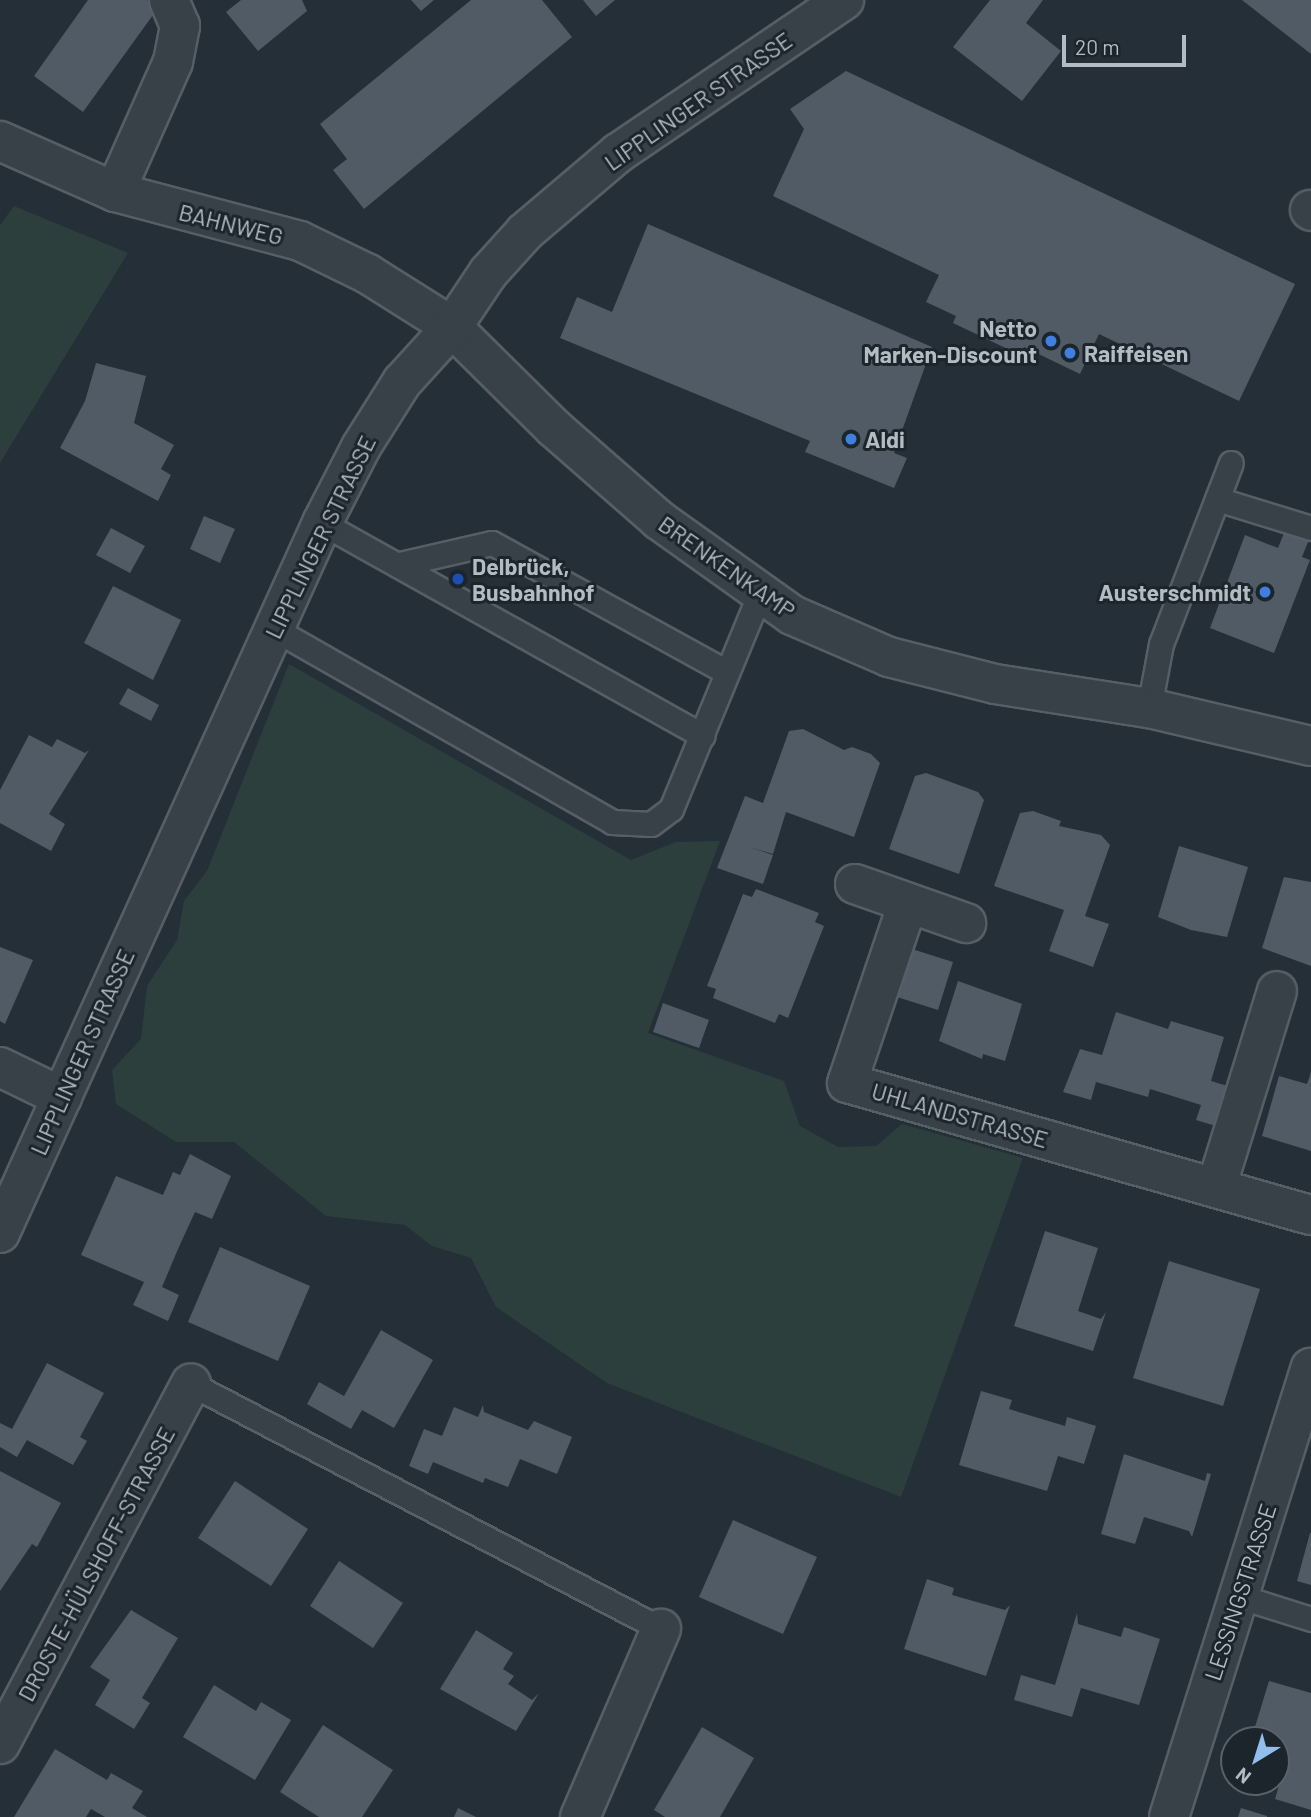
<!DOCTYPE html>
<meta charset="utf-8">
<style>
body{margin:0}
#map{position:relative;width:1311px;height:1817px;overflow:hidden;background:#242f37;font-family:Barlow,sans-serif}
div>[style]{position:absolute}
.green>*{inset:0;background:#2c3f3d}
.building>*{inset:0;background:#505b66}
.roads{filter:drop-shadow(2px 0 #565e66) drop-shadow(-2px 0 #565e66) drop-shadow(0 2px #565e66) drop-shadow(0 -2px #565e66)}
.service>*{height:23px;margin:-11.5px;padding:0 11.5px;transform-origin:11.5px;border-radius:11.5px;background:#384048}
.minor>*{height:38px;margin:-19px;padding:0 19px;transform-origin:19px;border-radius:19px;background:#384048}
.dots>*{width:19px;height:19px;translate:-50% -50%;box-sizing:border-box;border:4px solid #1d252c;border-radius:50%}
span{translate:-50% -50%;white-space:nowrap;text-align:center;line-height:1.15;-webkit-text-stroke:6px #1d252c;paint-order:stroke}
.street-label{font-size:23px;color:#b3bbc4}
.poi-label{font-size:23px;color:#b3bbc4;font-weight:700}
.right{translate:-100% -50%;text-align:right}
.left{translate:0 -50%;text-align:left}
.north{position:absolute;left:1220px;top:1726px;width:70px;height:70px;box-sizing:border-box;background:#1d252c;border:2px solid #596169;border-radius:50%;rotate:218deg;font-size:19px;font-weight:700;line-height:28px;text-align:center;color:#b3bbc4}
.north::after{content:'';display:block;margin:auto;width:24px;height:32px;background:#91beea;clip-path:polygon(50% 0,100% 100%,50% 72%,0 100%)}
.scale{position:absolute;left:1062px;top:35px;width:124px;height:32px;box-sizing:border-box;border:4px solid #b3bbc4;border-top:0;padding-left:9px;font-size:21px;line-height:24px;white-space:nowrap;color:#b3bbc4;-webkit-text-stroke:5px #1d252c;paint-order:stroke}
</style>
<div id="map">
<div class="green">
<div style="clip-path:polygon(14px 206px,128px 253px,0 463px,0 225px)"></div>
<div style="clip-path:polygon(289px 664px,631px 860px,676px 842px,720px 841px,648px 1033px,784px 1081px,800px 1126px,838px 1147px,876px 1146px,902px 1124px,1023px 1158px,901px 1497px,607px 1383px,496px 1307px,471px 1258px,432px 1246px,405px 1225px,326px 1216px,234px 1142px,176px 1142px,116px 1104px,112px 1070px,141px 1039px,147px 986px,177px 940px,184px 901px,207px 871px)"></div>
</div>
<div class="building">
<div style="clip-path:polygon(88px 0,147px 0,158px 8px,83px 112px,34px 76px)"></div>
<div style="clip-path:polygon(241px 0,302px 0,307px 11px,258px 51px,226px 12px)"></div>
<div style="clip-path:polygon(411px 0,434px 0,421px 11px)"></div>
<div style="clip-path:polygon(471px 0,542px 0,572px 37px,364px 209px,333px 170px,347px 159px,320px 124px)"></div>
<div style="clip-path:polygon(583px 0,615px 0,596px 16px)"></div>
<div style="clip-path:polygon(990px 0,1043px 0,1026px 23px,1061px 51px,1022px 101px,953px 47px)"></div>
<div style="clip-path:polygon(1242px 0,1311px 0,1311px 54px)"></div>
<div style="clip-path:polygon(846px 71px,1295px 284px,1239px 401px,1099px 334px,1080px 374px,1024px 347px,1020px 355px,953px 323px,956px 316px,926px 302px,939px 275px,773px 196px,804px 129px,790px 109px)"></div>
<div style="clip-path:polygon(648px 224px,932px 347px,894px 453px,907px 458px,894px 488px,805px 452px,810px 441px,560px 338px,577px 297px,612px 312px)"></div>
<div style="clip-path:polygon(96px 363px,146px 376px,134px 423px,174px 445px,161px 469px,171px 475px,158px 501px,60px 448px,85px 401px)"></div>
<div style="clip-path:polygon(204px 516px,235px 529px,220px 563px,190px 549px)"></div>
<div style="clip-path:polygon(111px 528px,145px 546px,130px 573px,96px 555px)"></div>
<div style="clip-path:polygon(1286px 528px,1310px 537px,1302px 557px,1310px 560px,1274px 653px,1210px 628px,1245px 535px,1278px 548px)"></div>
<div style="clip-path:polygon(113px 586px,181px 620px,153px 680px,84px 643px)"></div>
<div style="clip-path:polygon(128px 688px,159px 705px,151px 721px,119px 704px)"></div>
<div style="clip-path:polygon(803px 729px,844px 750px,852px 747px,871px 754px,880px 763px,854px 837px,786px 812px,773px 854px,749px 847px,773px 855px,763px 884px,717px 868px,745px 796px,763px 803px,789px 731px)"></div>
<div style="clip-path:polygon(29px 735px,52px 747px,57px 739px,85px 753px,89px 750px,49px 814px,65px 824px,51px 851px,0 823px,0 790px)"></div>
<div style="clip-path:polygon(926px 773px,978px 792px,984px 800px,959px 874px,889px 849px,915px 776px)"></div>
<div style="clip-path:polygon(1033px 811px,1061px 821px,1059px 826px,1101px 835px,1110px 845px,1085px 916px,1109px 924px,1093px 967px,1049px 951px,1064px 910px,994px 886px,1020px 813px)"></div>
<div style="clip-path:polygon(1179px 846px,1248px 867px,1227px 937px,1191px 930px,1158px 917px)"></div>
<div style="clip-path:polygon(1284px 877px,1311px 882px,1311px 966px,1262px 948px)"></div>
<div style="clip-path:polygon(756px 889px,819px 913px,815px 922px,824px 926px,788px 1018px,779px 1014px,775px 1023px,713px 998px,716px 989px,707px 986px,743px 894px,752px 897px)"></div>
<div style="clip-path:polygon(0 947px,33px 960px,5px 1024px,0 1021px)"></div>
<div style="clip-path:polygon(912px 949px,953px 962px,938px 1010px,897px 997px)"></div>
<div style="clip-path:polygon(958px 981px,1022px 1004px,1005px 1061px,983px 1054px,982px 1059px,939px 1041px)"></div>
<div style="clip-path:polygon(663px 1003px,709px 1020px,699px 1048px,653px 1032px)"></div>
<div style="clip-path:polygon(1116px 1012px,1168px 1029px,1171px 1021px,1224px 1037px,1211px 1081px,1231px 1087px,1219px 1127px,1196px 1120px,1201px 1105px,1150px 1089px,1148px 1097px,1096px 1082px,1091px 1100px,1063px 1092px,1080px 1049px,1102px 1055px)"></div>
<div style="clip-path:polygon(1311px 1072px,1311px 1151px,1262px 1136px,1279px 1076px,1307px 1084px)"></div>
<div style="clip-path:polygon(190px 1154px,231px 1176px,212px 1219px,195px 1212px,178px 1249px,162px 1287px,179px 1295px,168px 1321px,133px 1305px,144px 1282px,81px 1255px,116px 1176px,163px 1195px,173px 1172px,180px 1175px)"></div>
<div style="clip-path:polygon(1045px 1231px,1098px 1248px,1078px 1311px,1101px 1319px,1106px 1312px,1093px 1351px,1014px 1326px)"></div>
<div style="clip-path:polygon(220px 1247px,310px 1286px,278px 1361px,188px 1322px)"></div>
<div style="clip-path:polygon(1169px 1261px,1260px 1289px,1223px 1406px,1133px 1378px)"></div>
<div style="clip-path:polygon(381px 1330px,433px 1360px,394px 1428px,362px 1410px,351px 1429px,307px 1404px,319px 1382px,344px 1396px)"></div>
<div style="clip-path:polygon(47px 1363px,104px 1393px,80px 1437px,87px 1441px,73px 1465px,27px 1440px,17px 1457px,0 1447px,0 1423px,12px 1429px)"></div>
<div style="clip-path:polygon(981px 1391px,1012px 1400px,1009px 1409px,1065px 1426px,1067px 1417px,1096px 1426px,1084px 1464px,1058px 1456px,1047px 1491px,959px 1465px)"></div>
<div style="clip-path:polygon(483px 1405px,484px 1412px,528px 1430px,534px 1421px,572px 1437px,557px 1474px,520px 1459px,508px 1487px,485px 1478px,483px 1483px,433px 1462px,428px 1474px,409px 1466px,424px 1429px,442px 1436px,454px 1407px,478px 1417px)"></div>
<div style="clip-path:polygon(1124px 1454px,1205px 1481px,1207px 1473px,1211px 1474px,1192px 1537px,1189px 1531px,1144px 1517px,1135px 1544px,1101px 1534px)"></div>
<div style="clip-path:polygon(0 1471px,61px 1503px,37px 1547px,32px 1544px,0 1591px)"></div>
<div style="clip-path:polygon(235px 1481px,308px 1529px,271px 1586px,198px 1538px)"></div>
<div style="clip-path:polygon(733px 1520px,817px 1557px,783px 1634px,699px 1597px)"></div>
<div style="clip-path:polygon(1310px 1533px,1311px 1533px,1311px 1585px,1297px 1581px)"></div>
<div style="clip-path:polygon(339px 1561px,403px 1603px,373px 1648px,310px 1606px)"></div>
<div style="clip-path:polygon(927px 1579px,954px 1588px,952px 1595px,1005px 1610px,1010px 1605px,986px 1676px,904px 1649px)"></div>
<div style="clip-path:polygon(131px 1610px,178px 1638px,142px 1698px,150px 1703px,134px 1729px,95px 1705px,110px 1680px,90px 1667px)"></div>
<div style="clip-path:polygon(1077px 1613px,1078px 1624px,1121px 1637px,1124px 1627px,1160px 1639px,1139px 1705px,1081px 1688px,1072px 1717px,1014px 1700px,1021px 1675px,1055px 1685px)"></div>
<div style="clip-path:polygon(476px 1630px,513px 1653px,503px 1669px,514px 1676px,508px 1684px,532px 1700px,539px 1693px,516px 1731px,440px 1689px)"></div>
<div style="clip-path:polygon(1269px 1681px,1311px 1693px,1311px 1810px,1275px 1799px,1284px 1768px,1276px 1766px,1276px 1740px,1251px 1740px)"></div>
<div style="clip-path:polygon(214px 1685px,256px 1711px,261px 1702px,291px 1720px,255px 1780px,183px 1737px)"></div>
<div style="clip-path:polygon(323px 1725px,393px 1770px,362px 1817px,319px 1817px,280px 1792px)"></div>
<div style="clip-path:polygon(702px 1727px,754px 1758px,720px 1817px,665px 1817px,654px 1810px)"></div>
<div style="clip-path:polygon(55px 1749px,107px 1780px,111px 1773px,143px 1791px,132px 1808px,147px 1817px,105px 1817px,91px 1809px,86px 1817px,14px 1817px)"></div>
<div style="clip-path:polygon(458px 1808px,476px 1817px,454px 1817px)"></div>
<div style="clip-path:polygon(1241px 1808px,1267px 1816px,1267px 1817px,1238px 1817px)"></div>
</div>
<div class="roads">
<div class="service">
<div style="left:1217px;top:499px;width:98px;rotate:17.1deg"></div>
<div style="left:322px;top:523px;width:436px;rotate:29.2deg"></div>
<div style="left:400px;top:564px;width:94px;rotate:-12.9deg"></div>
<div style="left:492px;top:543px;width:268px;rotate:28.8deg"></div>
<div style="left:276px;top:630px;width:387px;rotate:29.7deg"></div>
<div style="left:612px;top:822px;width:39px;rotate:3deg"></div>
<div style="left:651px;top:824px;width:25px;rotate:-37deg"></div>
<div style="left:671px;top:809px;width:231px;rotate:-67.6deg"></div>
<div style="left:1149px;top:708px;width:65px;rotate:-79.4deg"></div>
<div style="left:1161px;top:644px;width:194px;rotate:-68.9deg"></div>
<div style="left:191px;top:1384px;width:530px;rotate:27.53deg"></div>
<div style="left:1238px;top:1596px;width:77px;rotate:17.5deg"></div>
</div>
<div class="minor">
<div style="left:0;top:141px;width:126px;rotate:23.9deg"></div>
<div style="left:115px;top:192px;width:191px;rotate:14.8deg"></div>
<div style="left:300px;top:241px;width:76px;rotate:25.9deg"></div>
<div style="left:368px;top:274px;width:99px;rotate:32.2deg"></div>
<div style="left:452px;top:327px;width:144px;rotate:44.7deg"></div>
<div style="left:554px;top:428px;width:140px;rotate:41.2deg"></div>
<div style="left:659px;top:520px;width:163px;rotate:35.5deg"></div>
<div style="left:792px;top:615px;width:106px;rotate:23.4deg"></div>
<div style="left:889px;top:657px;width:109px;rotate:14.3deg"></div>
<div style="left:995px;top:684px;width:156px;rotate:8.9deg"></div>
<div style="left:1149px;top:708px;width:166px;rotate:13.2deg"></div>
<div style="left:115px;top:192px;width:142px;rotate:-66deg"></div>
<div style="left:173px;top:62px;width:37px;rotate:-79deg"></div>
<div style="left:180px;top:26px;width:28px;rotate:-113deg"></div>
<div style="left:1310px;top:210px;width:1px;rotate:45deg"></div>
<div style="left:855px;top:884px;width:118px;rotate:19.4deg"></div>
<div style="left:908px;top:903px;width:190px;rotate:108.7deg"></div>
<div style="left:847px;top:1083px;width:482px;rotate:15.9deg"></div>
<div style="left:0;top:1067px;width:69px;rotate:25.8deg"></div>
<div style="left:1216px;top:1188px;width:206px;rotate:-72.8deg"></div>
<div style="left:0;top:1233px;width:780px;rotate:-65.6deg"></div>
<div style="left:322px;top:523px;width:85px;rotate:-62.8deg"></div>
<div style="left:361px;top:447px;width:77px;rotate:-57.8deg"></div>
<div style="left:402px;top:382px;width:74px;rotate:-47.7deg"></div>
<div style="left:452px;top:327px;width:65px;rotate:-56.3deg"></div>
<div style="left:488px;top:273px;width:55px;rotate:-47.9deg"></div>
<div style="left:525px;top:232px;width:122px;rotate:-40.3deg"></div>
<div style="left:618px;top:153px;width:273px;rotate:-34.1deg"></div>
<div style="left:0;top:1744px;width:408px;rotate:-62.1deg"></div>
<div style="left:580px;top:1817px;width:205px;rotate:-66.7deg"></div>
<div style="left:1169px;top:1817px;width:471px;rotate:-72.5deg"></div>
</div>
</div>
<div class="dots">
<div style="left:1051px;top:341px;background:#3f7fe0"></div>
<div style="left:1070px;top:353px;background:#3f7fe0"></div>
<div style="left:851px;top:439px;background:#3f7fe0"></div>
<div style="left:458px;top:579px;background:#1a4fb4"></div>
<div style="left:1265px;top:592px;background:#3f7fe0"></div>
</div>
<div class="street-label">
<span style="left:698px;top:101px;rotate:-35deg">LIPPLINGER STRASSE</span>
<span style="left:231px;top:224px;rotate:14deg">BAHNWEG</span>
<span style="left:320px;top:537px;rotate:-64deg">LIPPLINGER STRASSE</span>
<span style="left:727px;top:567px;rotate:35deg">BRENKENKAMP</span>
<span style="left:82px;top:1052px;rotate:-66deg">LIPPLINGER STRASSE</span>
<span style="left:960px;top:1115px;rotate:16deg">UHLANDSTRASSE</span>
<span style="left:96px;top:1564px;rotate:-62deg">DROSTE-HÜLSHOFF-STRASSE</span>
<span style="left:1240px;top:1592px;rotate:-72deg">LESSINGSTRASSE</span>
</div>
<div class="poi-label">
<span class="right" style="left:1037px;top:341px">Netto<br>Marken-Discount</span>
<span class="left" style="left:1084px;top:353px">Raiffeisen</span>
<span class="left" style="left:865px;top:439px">Aldi</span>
<span class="left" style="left:472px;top:579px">Delbrück,<br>Busbahnhof</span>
<span class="right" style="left:1251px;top:592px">Austerschmidt</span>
</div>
<div class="north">N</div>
<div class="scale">20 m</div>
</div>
